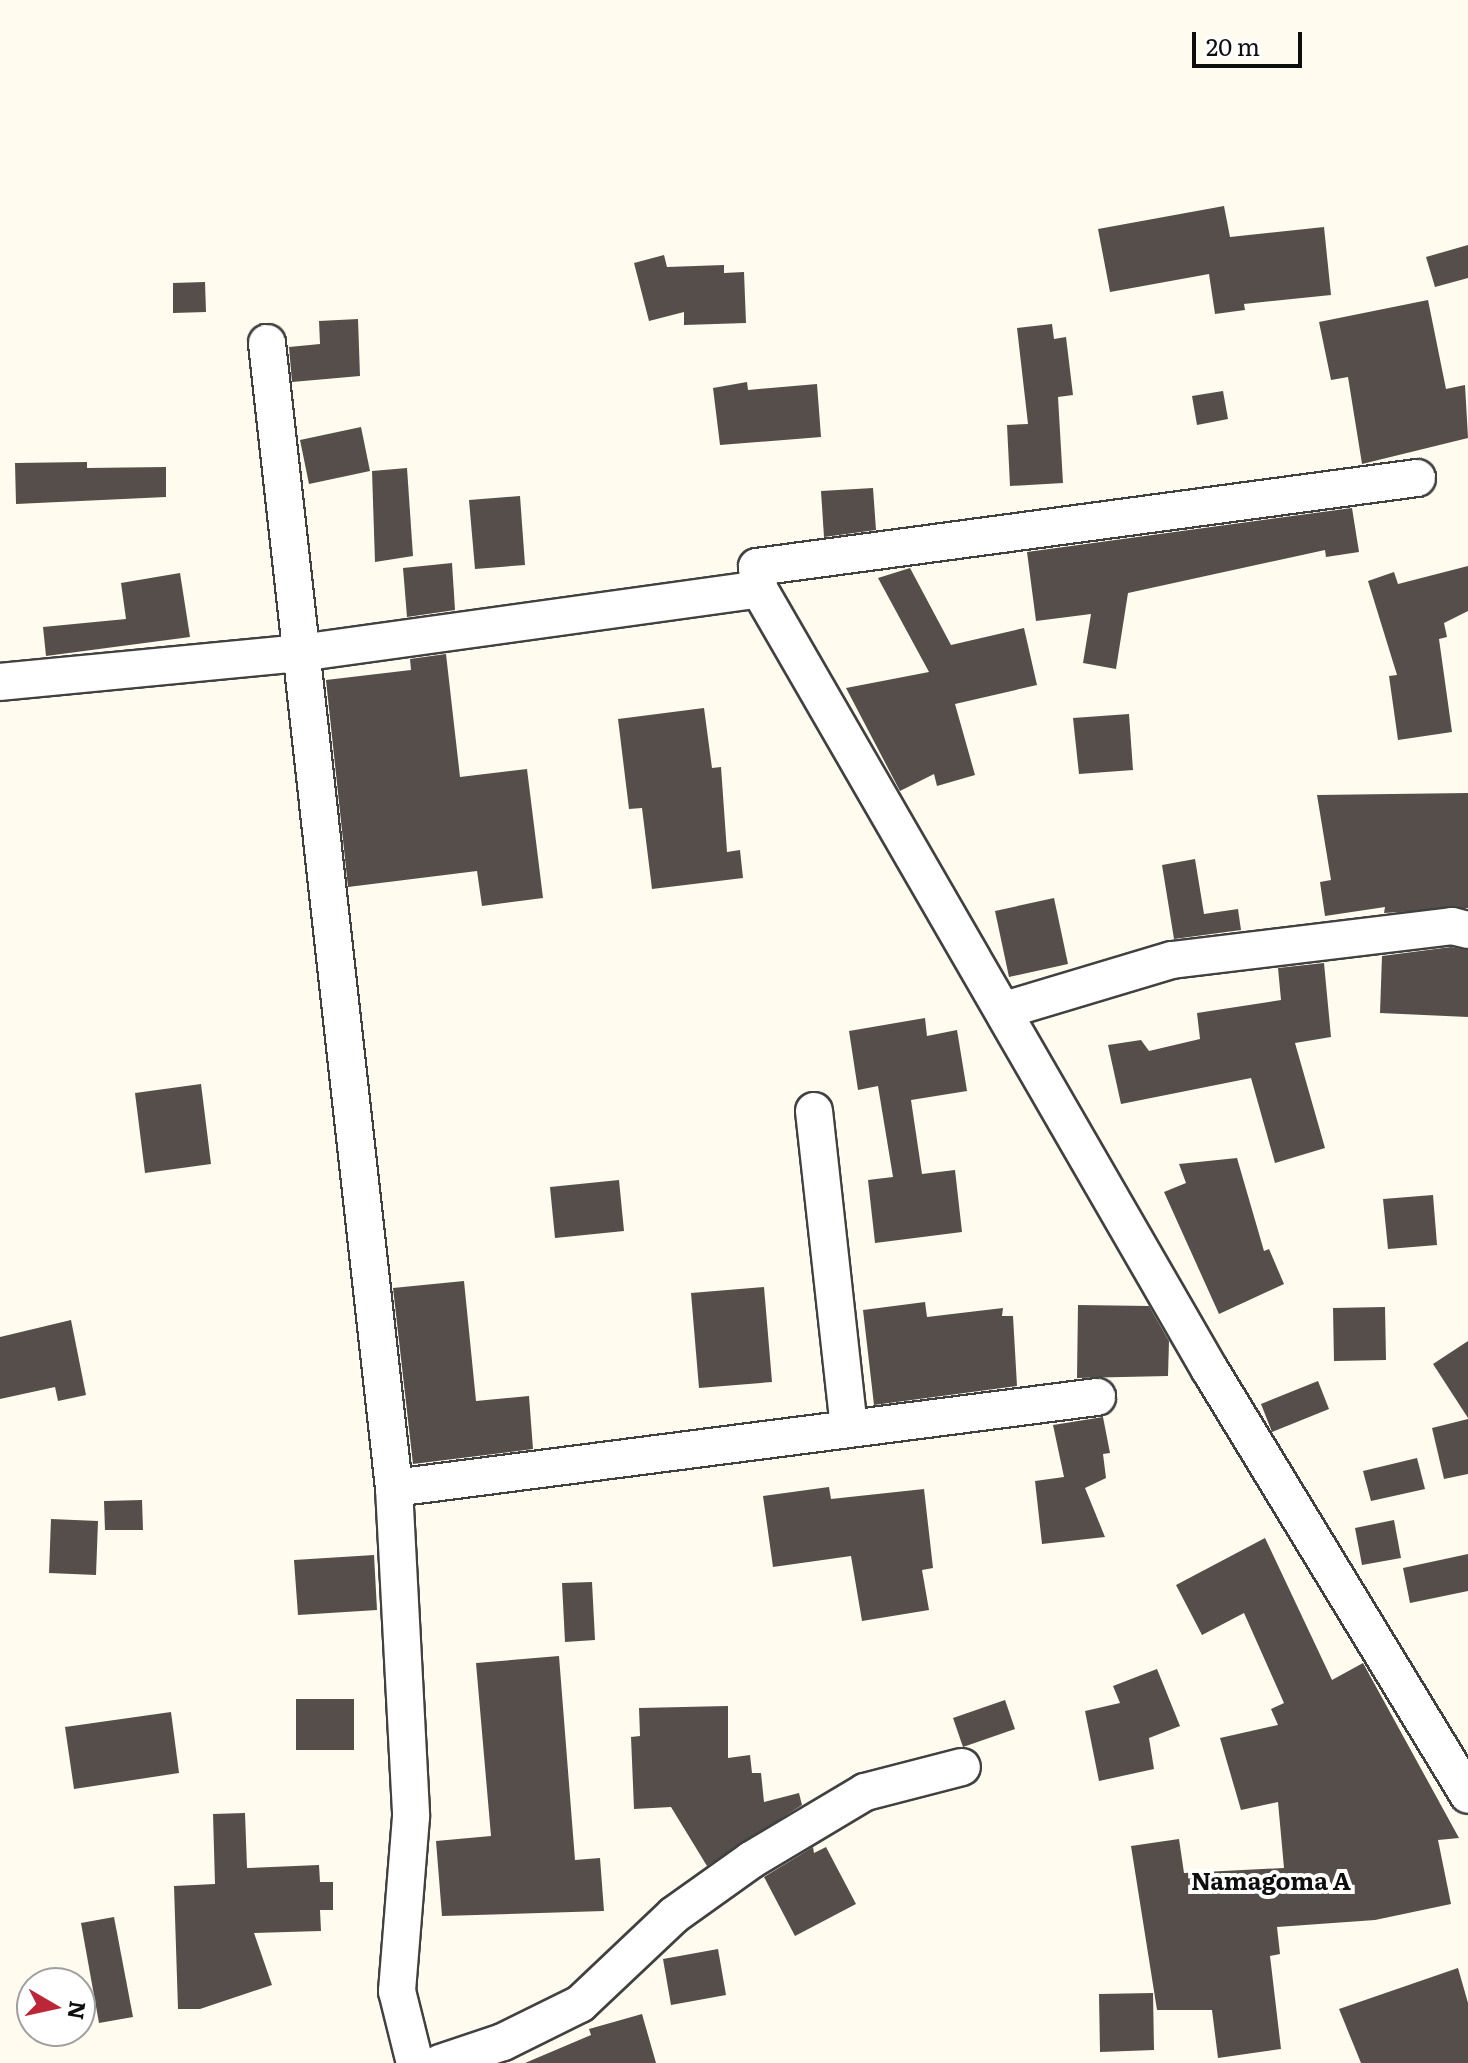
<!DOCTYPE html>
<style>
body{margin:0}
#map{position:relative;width:1468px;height:2063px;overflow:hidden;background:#fffbef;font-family:Literata,serif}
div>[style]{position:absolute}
.building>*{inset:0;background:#564e4a}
.roads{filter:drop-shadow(2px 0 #414141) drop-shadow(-2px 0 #414141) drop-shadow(0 2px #414141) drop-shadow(0 -2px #414141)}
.minor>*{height:36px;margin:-18px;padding:0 18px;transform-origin:18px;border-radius:18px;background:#fff}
span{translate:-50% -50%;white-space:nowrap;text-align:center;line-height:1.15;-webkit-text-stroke:8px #fff;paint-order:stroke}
.quarter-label{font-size:24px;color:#0e0e0e;font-weight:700}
.north{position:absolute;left:16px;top:1967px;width:80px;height:80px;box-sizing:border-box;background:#fff;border:2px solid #9f9f9f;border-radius:50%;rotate:99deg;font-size:22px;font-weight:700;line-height:32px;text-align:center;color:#0e0e0e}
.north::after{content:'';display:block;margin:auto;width:28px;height:36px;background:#bd2638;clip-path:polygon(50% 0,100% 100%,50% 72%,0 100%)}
.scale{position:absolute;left:1192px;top:32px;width:110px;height:36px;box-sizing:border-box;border:4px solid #0e0e0e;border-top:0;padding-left:10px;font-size:24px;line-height:28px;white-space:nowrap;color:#0e0e0e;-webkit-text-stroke:6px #fff;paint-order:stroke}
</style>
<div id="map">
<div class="building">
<div style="clip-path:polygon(1224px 206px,1230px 237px,1324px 227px,1331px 295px,1244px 304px,1245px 310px,1215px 314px,1209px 274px,1110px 292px,1098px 229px)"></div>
<div style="clip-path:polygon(1468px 245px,1468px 278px,1435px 287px,1426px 257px)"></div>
<div style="clip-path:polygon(664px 255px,667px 267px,724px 265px,724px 273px,744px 272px,746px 323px,684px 325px,684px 312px,649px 321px,634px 263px)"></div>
<div style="clip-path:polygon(205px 282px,206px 312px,173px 313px,173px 283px)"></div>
<div style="clip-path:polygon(1428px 300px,1446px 389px,1465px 385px,1468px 438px,1362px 464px,1348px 377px,1331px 380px,1319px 322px)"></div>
<div style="clip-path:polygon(358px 319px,360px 376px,292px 382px,289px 347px,320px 344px,319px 321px)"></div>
<div style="clip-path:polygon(1052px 324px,1054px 339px,1066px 337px,1073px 395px,1058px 397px,1063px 483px,1010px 486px,1007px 425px,1028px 424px,1017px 328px)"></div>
<div style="clip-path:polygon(747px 382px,748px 390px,817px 384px,821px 437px,720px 445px,713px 388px)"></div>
<div style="clip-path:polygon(1223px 391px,1228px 419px,1197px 425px,1192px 396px)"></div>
<div style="clip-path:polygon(361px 427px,370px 471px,309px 484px,300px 440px)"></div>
<div style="clip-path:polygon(87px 462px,87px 468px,166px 467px,166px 497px,16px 504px,15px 463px)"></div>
<div style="clip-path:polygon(407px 468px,413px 556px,375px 562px,372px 471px)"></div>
<div style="clip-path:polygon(873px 488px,876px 530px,824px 537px,821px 491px)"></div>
<div style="clip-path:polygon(520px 496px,525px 565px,475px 569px,469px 500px)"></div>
<div style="clip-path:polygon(1352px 508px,1359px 552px,1326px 557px,1325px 550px,1128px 593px,1116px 669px,1083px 663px,1091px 614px,1036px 621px,1027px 552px)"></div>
<div style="clip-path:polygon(452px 563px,455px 610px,407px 617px,403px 568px)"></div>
<div style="clip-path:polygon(1468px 566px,1468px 611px,1444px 623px,1447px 637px,1439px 639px,1452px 732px,1398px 740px,1389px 676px,1397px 675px,1368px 581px,1394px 572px,1398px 584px)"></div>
<div style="clip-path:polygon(910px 568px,951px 645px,1024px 628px,1037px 685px,955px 704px,975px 775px,937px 786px,934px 774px,900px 791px,846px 688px,929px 672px,878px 578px)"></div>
<div style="clip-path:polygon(180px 573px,190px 637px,46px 656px,43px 627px,126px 619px,121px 583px)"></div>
<div style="clip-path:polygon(446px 654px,460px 777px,527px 769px,543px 898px,482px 906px,477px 871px,348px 887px,326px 680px,411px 670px,410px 659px)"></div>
<div style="clip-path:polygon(704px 708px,712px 768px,721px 767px,727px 852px,740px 850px,743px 878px,652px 889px,642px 808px,629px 809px,618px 719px)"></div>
<div style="clip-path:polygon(1129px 714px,1133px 770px,1079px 774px,1073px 718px)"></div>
<div style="clip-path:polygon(1468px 793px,1468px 908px,1384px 913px,1385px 907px,1325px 916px,1320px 882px,1331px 880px,1317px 795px)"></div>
<div style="clip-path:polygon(1195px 859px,1204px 914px,1238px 909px,1241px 930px,1174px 939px,1162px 865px)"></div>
<div style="clip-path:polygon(1054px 898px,1068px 964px,1009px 977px,995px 911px)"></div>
<div style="clip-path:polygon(1451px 947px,1468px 950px,1468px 1017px,1380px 1013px,1382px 956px)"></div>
<div style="clip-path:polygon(1324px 963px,1331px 1037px,1295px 1043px,1325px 1148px,1275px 1163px,1251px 1078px,1121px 1104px,1108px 1045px,1141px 1040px,1149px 1051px,1200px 1039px,1197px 1013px,1281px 1000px,1278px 968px)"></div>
<div style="clip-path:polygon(925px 1018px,927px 1036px,957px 1030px,967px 1091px,911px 1100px,922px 1174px,955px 1170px,962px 1232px,875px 1243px,868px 1180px,893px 1177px,878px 1086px,858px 1090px,849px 1031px)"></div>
<div style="clip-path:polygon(201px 1084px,211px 1164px,145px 1173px,135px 1093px)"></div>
<div style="clip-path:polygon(1237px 1158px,1264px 1251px,1269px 1249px,1284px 1284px,1219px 1314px,1164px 1192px,1186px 1183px,1179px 1164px)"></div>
<div style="clip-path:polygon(619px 1180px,624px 1231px,555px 1238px,550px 1187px)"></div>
<div style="clip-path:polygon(1433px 1195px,1437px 1245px,1388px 1249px,1383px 1199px)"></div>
<div style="clip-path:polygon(464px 1281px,476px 1401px,529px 1396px,533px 1449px,413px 1464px,393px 1288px)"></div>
<div style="clip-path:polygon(764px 1287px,772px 1382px,699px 1388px,691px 1293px)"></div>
<div style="clip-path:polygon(925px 1302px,927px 1317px,1003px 1308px,1002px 1316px,1013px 1316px,1017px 1386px,874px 1405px,863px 1310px)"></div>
<div style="clip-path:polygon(1078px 1305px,1149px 1306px,1169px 1341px,1168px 1376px,1077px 1378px)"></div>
<div style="clip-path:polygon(1385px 1307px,1386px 1360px,1334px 1361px,1333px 1308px)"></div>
<div style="clip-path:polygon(71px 1320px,86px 1395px,58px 1401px,55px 1387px,0 1399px,0 1337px)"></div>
<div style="clip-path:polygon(1468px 1341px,1468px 1418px,1433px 1364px)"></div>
<div style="clip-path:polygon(1318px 1381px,1329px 1409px,1272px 1432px,1261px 1404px)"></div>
<div style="clip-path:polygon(1103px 1417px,1110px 1453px,1103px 1454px,1106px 1478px,1085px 1488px,1105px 1537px,1042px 1544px,1035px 1481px,1064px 1477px,1053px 1425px)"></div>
<div style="clip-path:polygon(1468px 1419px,1468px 1474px,1444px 1479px,1432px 1428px)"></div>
<div style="clip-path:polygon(1417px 1458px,1425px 1489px,1371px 1501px,1363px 1471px)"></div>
<div style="clip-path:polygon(829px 1487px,831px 1499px,924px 1489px,933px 1568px,922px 1570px,929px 1610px,862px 1621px,851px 1556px,773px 1567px,763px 1496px)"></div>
<div style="clip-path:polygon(142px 1500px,143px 1530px,105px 1530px,104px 1501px)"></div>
<div style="clip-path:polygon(51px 1519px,98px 1521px,96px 1575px,49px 1573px)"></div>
<div style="clip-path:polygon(1394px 1520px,1401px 1558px,1362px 1565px,1355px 1528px)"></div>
<div style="clip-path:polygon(1265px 1538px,1332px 1680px,1363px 1663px,1459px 1838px,1438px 1840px,1451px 1904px,1375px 1920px,1277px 1927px,1280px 1954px,1270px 1956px,1281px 2049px,1218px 2058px,1212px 2010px,1157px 2010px,1131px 1846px,1179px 1839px,1184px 1873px,1284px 1868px,1278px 1802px,1241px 1810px,1220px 1738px,1278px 1725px,1271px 1709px,1284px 1703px,1244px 1613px,1202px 1635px,1176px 1585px)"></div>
<div style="clip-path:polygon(1468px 1554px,1468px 1591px,1410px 1603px,1403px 1568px)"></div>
<div style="clip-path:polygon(374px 1555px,377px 1610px,298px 1615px,294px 1560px)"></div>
<div style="clip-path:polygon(592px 1582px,595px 1640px,565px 1642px,562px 1583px)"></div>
<div style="clip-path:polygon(559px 1656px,575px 1860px,600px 1858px,604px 1911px,442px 1916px,436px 1841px,491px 1836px,476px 1663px)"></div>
<div style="clip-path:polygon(1157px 1669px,1180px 1726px,1149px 1738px,1154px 1769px,1099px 1781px,1085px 1711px,1120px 1703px,1113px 1686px)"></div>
<div style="clip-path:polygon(296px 1699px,354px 1699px,354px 1750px,296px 1750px)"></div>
<div style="clip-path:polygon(1005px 1700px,1015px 1729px,963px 1747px,953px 1718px)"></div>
<div style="clip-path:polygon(728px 1706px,728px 1758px,750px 1755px,752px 1773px,761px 1773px,764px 1802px,799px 1793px,802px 1805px,707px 1866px,671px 1807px,634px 1809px,631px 1737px,640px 1736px,639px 1708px)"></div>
<div style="clip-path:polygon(171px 1712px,179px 1773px,74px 1789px,65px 1727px)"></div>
<div style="clip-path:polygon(245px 1813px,247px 1868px,319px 1865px,320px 1882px,333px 1882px,333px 1910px,320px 1910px,321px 1931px,254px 1933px,272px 1985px,200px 2009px,178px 2009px,174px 1886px,215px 1884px,213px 1814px)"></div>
<div style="clip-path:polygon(813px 1847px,814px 1853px,826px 1847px,856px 1904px,795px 1936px,764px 1877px)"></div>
<div style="clip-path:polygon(114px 1917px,133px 2017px,99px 2023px,81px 1923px)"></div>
<div style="clip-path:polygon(718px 1949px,726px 1995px,671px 2005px,663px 1959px)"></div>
<div style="clip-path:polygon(1458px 1968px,1468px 2003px,1468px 2063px,1361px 2063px,1339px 2009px)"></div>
<div style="clip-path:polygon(1153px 1993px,1154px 2050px,1100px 2052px,1099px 1994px)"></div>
<div style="clip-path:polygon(642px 2014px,656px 2063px,525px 2063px,591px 2035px,589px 2029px)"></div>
</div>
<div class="roads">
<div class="minor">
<div style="left:267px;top:343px;width:1152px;rotate:83.67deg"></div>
<div style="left:394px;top:1488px;width:329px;rotate:87deg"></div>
<div style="left:411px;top:1817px;width:175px;rotate:94.6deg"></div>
<div style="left:397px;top:1991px;width:74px;rotate:76deg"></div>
<div style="left:1417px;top:478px;width:666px;rotate:172.32deg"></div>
<div style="left:757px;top:567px;width:22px;rotate:85deg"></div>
<div style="left:759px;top:589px;width:902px;rotate:60deg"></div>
<div style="left:1210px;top:1370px;width:497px;rotate:58.7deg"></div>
<div style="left:0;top:682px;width:301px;rotate:-5.5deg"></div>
<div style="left:300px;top:653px;width:463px;rotate:-7.9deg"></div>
<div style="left:1005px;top:1010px;width:174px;rotate:-16.7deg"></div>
<div style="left:1172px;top:960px;width:282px;rotate:-6.9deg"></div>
<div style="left:1452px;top:926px;width:16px;rotate:14deg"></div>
<div style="left:814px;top:1111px;width:318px;rotate:83.7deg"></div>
<div style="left:394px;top:1488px;width:709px;rotate:-7.38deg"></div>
<div style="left:440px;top:2063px;width:66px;rotate:-18.4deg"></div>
<div style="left:503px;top:2042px;width:86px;rotate:-26.3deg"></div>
<div style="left:580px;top:2004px;width:129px;rotate:-43.4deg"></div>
<div style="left:674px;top:1915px;width:95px;rotate:-35.5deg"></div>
<div style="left:751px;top:1860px;width:133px;rotate:-30.8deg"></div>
<div style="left:865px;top:1792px;width:100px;rotate:-14.5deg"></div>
</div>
</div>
<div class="quarter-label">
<span style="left:1271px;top:1880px">Namagoma A</span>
</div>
<div class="north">N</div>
<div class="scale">20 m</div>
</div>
